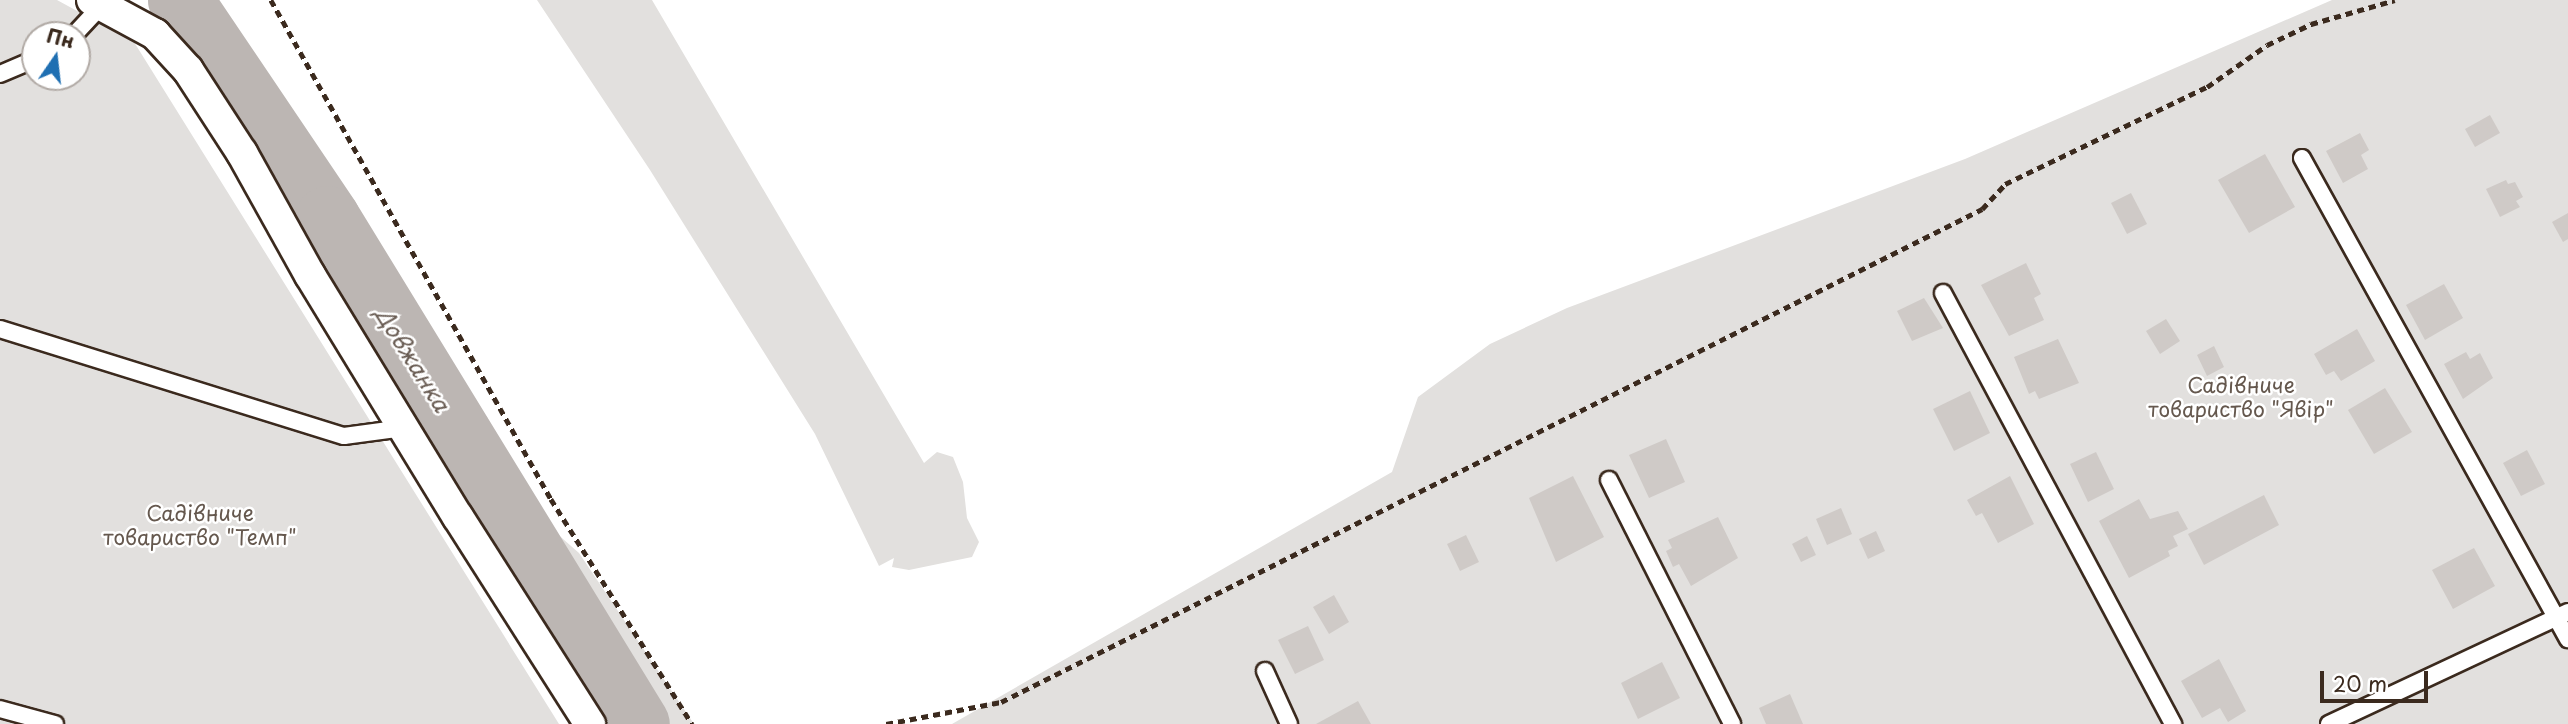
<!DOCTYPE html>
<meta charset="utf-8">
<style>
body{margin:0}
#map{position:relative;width:2568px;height:724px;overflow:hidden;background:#fff;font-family:"Playpen Sans",sans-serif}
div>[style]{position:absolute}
.green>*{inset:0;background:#e2e0de}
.river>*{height:65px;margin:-32.5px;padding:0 32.5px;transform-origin:32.5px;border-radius:32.5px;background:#bcb6b3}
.building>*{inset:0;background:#cfcac7}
.path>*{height:4.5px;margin-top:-2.25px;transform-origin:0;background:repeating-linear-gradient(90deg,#3b2a1e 0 7px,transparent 0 12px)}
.roads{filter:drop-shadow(2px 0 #3b2a1e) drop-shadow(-2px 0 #3b2a1e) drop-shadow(0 2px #3b2a1e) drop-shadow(0 -2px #3b2a1e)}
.lane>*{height:16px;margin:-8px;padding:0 8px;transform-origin:8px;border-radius:8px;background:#fff}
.street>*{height:30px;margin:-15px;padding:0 15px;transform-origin:15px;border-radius:15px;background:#fff}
span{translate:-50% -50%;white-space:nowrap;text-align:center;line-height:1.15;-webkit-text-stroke:5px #fff;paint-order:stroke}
.park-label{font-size:21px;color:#65584e}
.water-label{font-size:23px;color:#685b52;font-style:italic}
.north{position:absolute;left:21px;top:21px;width:70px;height:70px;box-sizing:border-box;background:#fff;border:2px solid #b1aaa5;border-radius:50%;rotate:14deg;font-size:19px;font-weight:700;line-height:28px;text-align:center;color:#3b2a1e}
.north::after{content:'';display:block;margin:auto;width:24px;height:32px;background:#1f6fb2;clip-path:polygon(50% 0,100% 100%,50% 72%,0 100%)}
.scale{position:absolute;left:2320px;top:671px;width:108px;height:32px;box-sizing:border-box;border:4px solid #3b2a1e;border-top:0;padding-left:9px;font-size:21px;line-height:24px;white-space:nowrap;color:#3b2a1e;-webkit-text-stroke:5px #fff;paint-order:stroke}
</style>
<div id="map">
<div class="green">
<div style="clip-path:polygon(evenodd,0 0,57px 0,134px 42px,559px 724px,0 724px,0 0,35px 35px,77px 35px,77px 77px,35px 77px,35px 35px)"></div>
<div style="clip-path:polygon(537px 0,652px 0,924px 463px,937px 452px,953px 457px,963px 482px,967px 518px,979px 542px,972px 557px,909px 570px,892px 567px,894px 558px,879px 566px,815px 434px,650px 170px)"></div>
<div style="clip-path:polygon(2332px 0,2568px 0,2568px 724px,952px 724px,1392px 472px,1418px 397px,1490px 344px,1567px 308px,1965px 159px)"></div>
<div style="clip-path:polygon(283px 136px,293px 138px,313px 163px,344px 225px,431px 344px,441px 347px,434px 356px,487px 417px,530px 510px,579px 553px,694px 724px,617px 724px,587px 691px,436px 435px,363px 343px,325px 264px,283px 234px,278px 194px,262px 156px,273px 138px)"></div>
</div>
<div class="river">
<div style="left:180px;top:0;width:263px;rotate:56deg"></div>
<div style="left:327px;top:218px;width:593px;rotate:58.51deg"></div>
</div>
<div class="building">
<div style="clip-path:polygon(2490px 115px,2500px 133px,2475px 147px,2465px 129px)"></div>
<div style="clip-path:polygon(2360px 133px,2369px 150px,2361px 155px,2368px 169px,2343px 183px,2326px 151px)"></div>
<div style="clip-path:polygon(2265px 154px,2295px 207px,2249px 233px,2218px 180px)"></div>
<div style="clip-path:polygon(2506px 180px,2508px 184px,2515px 182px,2523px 197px,2516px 201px,2520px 207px,2500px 217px,2486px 189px)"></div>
<div style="clip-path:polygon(2131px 193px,2147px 224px,2127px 234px,2111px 203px)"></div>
<div style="clip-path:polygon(2568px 213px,2568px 239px,2563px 242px,2552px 222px)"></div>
<div style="clip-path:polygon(2026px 263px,2041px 294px,2034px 298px,2044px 320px,2009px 336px,1981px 285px)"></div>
<div style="clip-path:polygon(2444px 284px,2463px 318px,2425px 340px,2406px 305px)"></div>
<div style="clip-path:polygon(1924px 298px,1943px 328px,1912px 341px,1897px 311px)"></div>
<div style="clip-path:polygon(2166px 319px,2180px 341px,2160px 354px,2146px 331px)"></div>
<div style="clip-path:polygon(2357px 329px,2375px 361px,2341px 381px,2334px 371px,2326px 375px,2314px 354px)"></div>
<div style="clip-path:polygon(2058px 339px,2079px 383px,2039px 399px,2035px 391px,2029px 394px,2014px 357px)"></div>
<div style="clip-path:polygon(2214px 346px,2224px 367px,2207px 376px,2197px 355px)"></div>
<div style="clip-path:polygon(2466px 352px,2470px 359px,2480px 353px,2493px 378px,2463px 399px,2444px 364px)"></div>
<div style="clip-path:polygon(2385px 388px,2412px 432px,2374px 454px,2348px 410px)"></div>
<div style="clip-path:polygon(1970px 391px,1990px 433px,1954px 451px,1933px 409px)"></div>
<div style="clip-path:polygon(1666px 439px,1685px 482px,1649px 498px,1629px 455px)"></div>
<div style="clip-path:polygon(2527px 450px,2545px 484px,2521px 496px,2503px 463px)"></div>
<div style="clip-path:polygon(2096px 452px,2114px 489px,2088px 502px,2070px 464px)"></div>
<div style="clip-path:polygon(1573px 476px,1604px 537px,1556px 562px,1529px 498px)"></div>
<div style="clip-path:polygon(2010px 476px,2034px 524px,1998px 543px,1982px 513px,1976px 516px,1967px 500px)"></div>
<div style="clip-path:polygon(2264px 495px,2279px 525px,2204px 565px,2188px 534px)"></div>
<div style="clip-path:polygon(2139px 499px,2150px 519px,2178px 511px,2188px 529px,2173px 536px,2178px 546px,2168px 551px,2170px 556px,2129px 578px,2099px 521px)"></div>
<div style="clip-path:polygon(1841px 508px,1852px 534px,1827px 545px,1816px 519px)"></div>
<div style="clip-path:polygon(1718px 517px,1738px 558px,1691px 586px,1679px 564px,1673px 567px,1666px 551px,1672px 548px,1668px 540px)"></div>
<div style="clip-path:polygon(1876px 531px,1885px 551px,1868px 559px,1859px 539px)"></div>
<div style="clip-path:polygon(1466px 535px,1479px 562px,1460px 571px,1447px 544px)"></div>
<div style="clip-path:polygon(1807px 536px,1816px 555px,1801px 562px,1792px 544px)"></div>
<div style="clip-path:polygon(2474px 548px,2495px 586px,2453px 609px,2432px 570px)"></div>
<div style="clip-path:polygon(1334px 595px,1349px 622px,1329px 634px,1313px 607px)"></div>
<div style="clip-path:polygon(1308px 626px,1324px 660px,1295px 674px,1278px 640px)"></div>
<div style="clip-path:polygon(2219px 659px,2246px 711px,2228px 722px,2220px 708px,2202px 718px,2181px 681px)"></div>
<div style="clip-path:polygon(1662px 662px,1680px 698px,1638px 719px,1621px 683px)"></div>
<div style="clip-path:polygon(1790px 694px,1803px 724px,1766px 724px,1759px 708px)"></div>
<div style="clip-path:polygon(1358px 701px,1371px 724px,1316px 724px)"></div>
</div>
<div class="path">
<div style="left:271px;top:0;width:572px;rotate:60.7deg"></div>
<div style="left:551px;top:499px;width:266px;rotate:57.9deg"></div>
<div style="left:886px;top:724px;width:117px;rotate:-10.8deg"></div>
<div style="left:1001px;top:702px;width:1098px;rotate:-26.68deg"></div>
<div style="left:1982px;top:209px;width:34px;rotate:-47deg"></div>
<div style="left:2005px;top:184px;width:224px;rotate:-25.7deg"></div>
<div style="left:2207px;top:87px;width:73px;rotate:-35deg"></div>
<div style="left:2267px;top:45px;width:49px;rotate:-25.5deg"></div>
<div style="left:2311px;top:24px;width:87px;rotate:-15.9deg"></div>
</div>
<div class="roads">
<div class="lane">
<div style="left:74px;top:35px;width:40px;rotate:-47deg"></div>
<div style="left:0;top:74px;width:38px;rotate:-23deg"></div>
<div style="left:2302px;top:158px;width:550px;rotate:61.06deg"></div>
<div style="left:1943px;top:293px;width:489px;rotate:61.9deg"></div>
<div style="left:0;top:329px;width:360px;rotate:17.3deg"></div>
<div style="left:344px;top:436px;width:60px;rotate:-7.7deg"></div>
<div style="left:1609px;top:480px;width:273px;rotate:63.2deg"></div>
<div style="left:1265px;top:671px;width:58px;rotate:65.6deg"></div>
<div style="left:0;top:709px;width:57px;rotate:15.3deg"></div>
<div style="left:2329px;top:724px;width:264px;rotate:-25.1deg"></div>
</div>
<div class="street">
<div style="left:92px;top:0;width:72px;rotate:28.4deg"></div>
<div style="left:155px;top:34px;width:49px;rotate:47.5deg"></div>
<div style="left:188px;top:70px;width:99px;rotate:57deg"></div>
<div style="left:242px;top:153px;width:140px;rotate:60.9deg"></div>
<div style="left:310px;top:275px;width:284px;rotate:58.6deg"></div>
<div style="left:458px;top:517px;width:246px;rotate:57.5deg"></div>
</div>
</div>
<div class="park-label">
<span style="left:2241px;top:396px">Садівниче<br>товариство "Явір"</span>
<span style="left:200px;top:524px">Садівниче<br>товариство "Темп"</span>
</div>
<div class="water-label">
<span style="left:413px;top:359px;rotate:58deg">Довжанка</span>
</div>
<div class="north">Пн</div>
<div class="scale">20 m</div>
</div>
